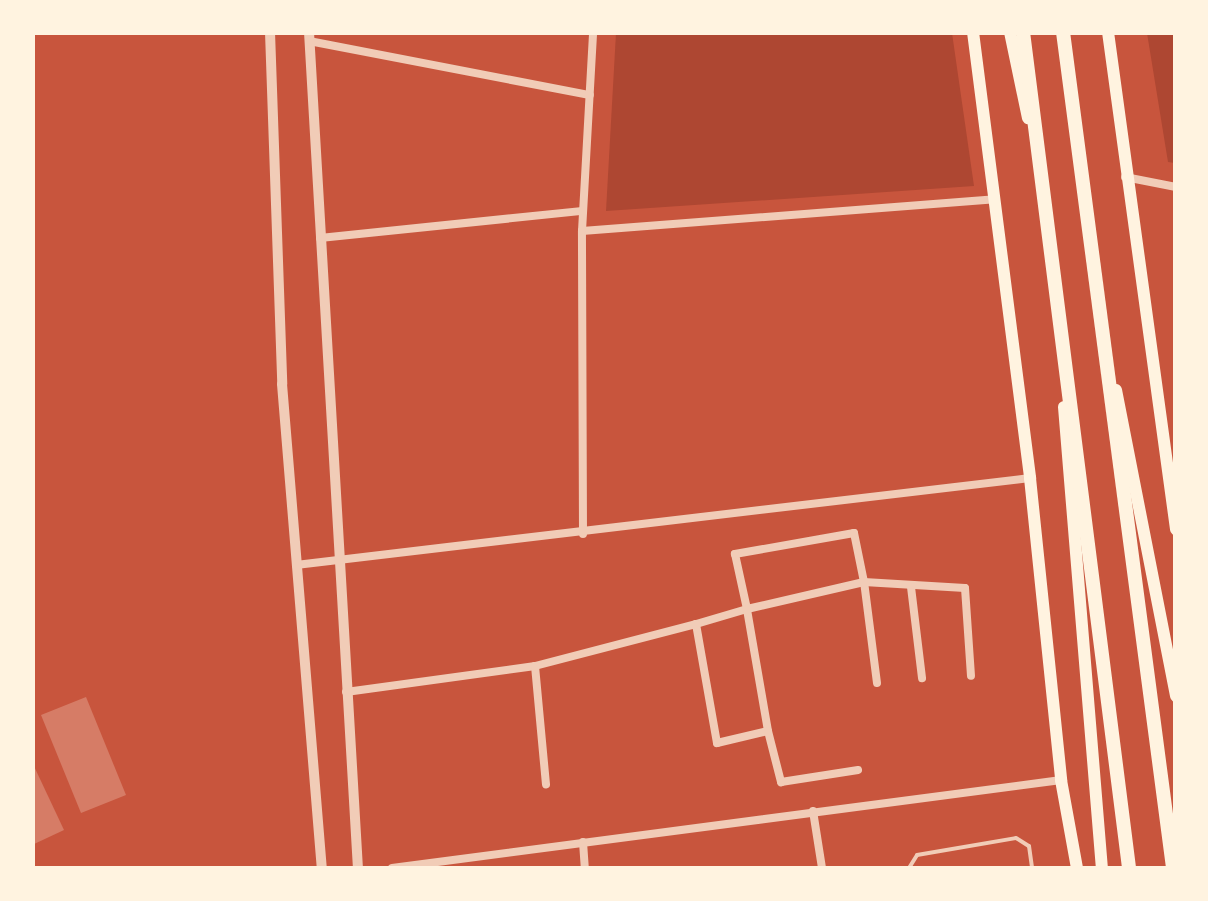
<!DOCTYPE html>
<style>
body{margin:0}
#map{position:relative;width:1208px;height:901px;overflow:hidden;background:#c8553d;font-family:"Titillium Web",sans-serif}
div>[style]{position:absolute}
.green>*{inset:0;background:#ae4732}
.building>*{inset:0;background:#d67c66}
.service>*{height:4px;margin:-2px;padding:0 2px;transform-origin:2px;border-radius:2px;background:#f1ccb7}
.minor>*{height:8px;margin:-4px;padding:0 4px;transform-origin:4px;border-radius:4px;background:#f1ccb7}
.tertiary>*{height:10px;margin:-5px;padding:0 5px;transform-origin:5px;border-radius:5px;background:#f1ccb7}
.primary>*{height:12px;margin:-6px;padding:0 6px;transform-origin:6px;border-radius:6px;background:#fff3e0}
.motorway>*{height:14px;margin:-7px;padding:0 7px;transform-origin:7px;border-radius:7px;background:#fff3e0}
span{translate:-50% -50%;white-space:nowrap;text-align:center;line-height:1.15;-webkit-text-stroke:10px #fff3e0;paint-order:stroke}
.frame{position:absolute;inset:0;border:35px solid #fff3e0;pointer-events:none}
</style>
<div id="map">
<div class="green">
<div style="clip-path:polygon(616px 33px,952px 33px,974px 186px,606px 211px)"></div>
<div style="clip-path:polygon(1147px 33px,1175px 33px,1175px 163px,1168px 162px)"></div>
</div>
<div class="building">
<div style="clip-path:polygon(86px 697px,126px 795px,81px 813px,41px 715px)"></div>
<div style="clip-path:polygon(32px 762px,64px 830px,32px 845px)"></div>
</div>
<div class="service">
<div style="left:909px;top:868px;width:15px;rotate:-58deg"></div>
<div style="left:917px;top:855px;width:100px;rotate:-9.7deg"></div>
<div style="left:1016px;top:838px;width:15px;rotate:32deg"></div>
<div style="left:1029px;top:846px;width:22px;rotate:82deg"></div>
</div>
<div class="minor">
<div style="left:309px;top:41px;width:286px;rotate:10.9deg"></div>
<div style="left:1125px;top:177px;width:52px;rotate:11.1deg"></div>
<div style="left:582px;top:231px;width:414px;rotate:-4.4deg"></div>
<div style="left:320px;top:238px;width:264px;rotate:-5.9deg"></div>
<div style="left:583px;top:534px;width:303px;rotate:-90.2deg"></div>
<div style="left:582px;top:231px;width:199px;rotate:-86.8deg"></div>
<div style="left:296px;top:565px;width:739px;rotate:-6.76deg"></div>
<div style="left:911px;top:587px;width:92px;rotate:83.1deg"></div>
<div style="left:535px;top:666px;width:119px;rotate:84.7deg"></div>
<div style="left:877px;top:683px;width:102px;rotate:-97.3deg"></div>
<div style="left:864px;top:582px;width:50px;rotate:-101.5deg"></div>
<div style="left:854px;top:533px;width:121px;rotate:170deg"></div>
<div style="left:735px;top:554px;width:56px;rotate:77.7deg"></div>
<div style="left:747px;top:609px;width:53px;rotate:163.6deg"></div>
<div style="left:696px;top:624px;width:121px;rotate:80deg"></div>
<div style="left:717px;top:743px;width:52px;rotate:-13.2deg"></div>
<div style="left:768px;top:731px;width:124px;rotate:-99.8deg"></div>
<div style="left:747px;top:609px;width:120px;rotate:-13deg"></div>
<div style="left:864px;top:582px;width:101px;rotate:3.4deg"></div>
<div style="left:965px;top:588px;width:88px;rotate:86.1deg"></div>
<div style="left:346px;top:692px;width:191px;rotate:-7.8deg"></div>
<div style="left:535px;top:666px;width:166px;rotate:-14.6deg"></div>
<div style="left:768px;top:731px;width:53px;rotate:75.7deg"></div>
<div style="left:781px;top:782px;width:78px;rotate:-8.9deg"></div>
<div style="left:813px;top:811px;width:58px;rotate:81deg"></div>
<div style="left:583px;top:842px;width:26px;rotate:86deg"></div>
<div style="left:392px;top:868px;width:675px;rotate:-7.49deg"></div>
</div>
<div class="tertiary">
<div style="left:270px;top:32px;width:352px;rotate:88deg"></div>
<div style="left:282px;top:384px;width:486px;rotate:85.3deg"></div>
<div style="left:309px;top:32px;width:837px;rotate:86.65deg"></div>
</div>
<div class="primary">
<div style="left:973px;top:32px;width:450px;rotate:82.7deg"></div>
<div style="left:1030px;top:478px;width:304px;rotate:84.1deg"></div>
<div style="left:1061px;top:780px;width:89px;rotate:79.7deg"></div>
<div style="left:1010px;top:32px;width:88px;rotate:78.2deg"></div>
<div style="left:1108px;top:32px;width:502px;rotate:82.21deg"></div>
<div style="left:1116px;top:390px;width:312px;rotate:78.9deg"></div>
<div style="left:1064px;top:407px;width:463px;rotate:85.3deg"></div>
</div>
<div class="motorway">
<div style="left:1023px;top:32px;width:843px;rotate:82.77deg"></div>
<div style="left:1063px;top:32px;width:843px;rotate:82.5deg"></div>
</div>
<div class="frame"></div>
</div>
